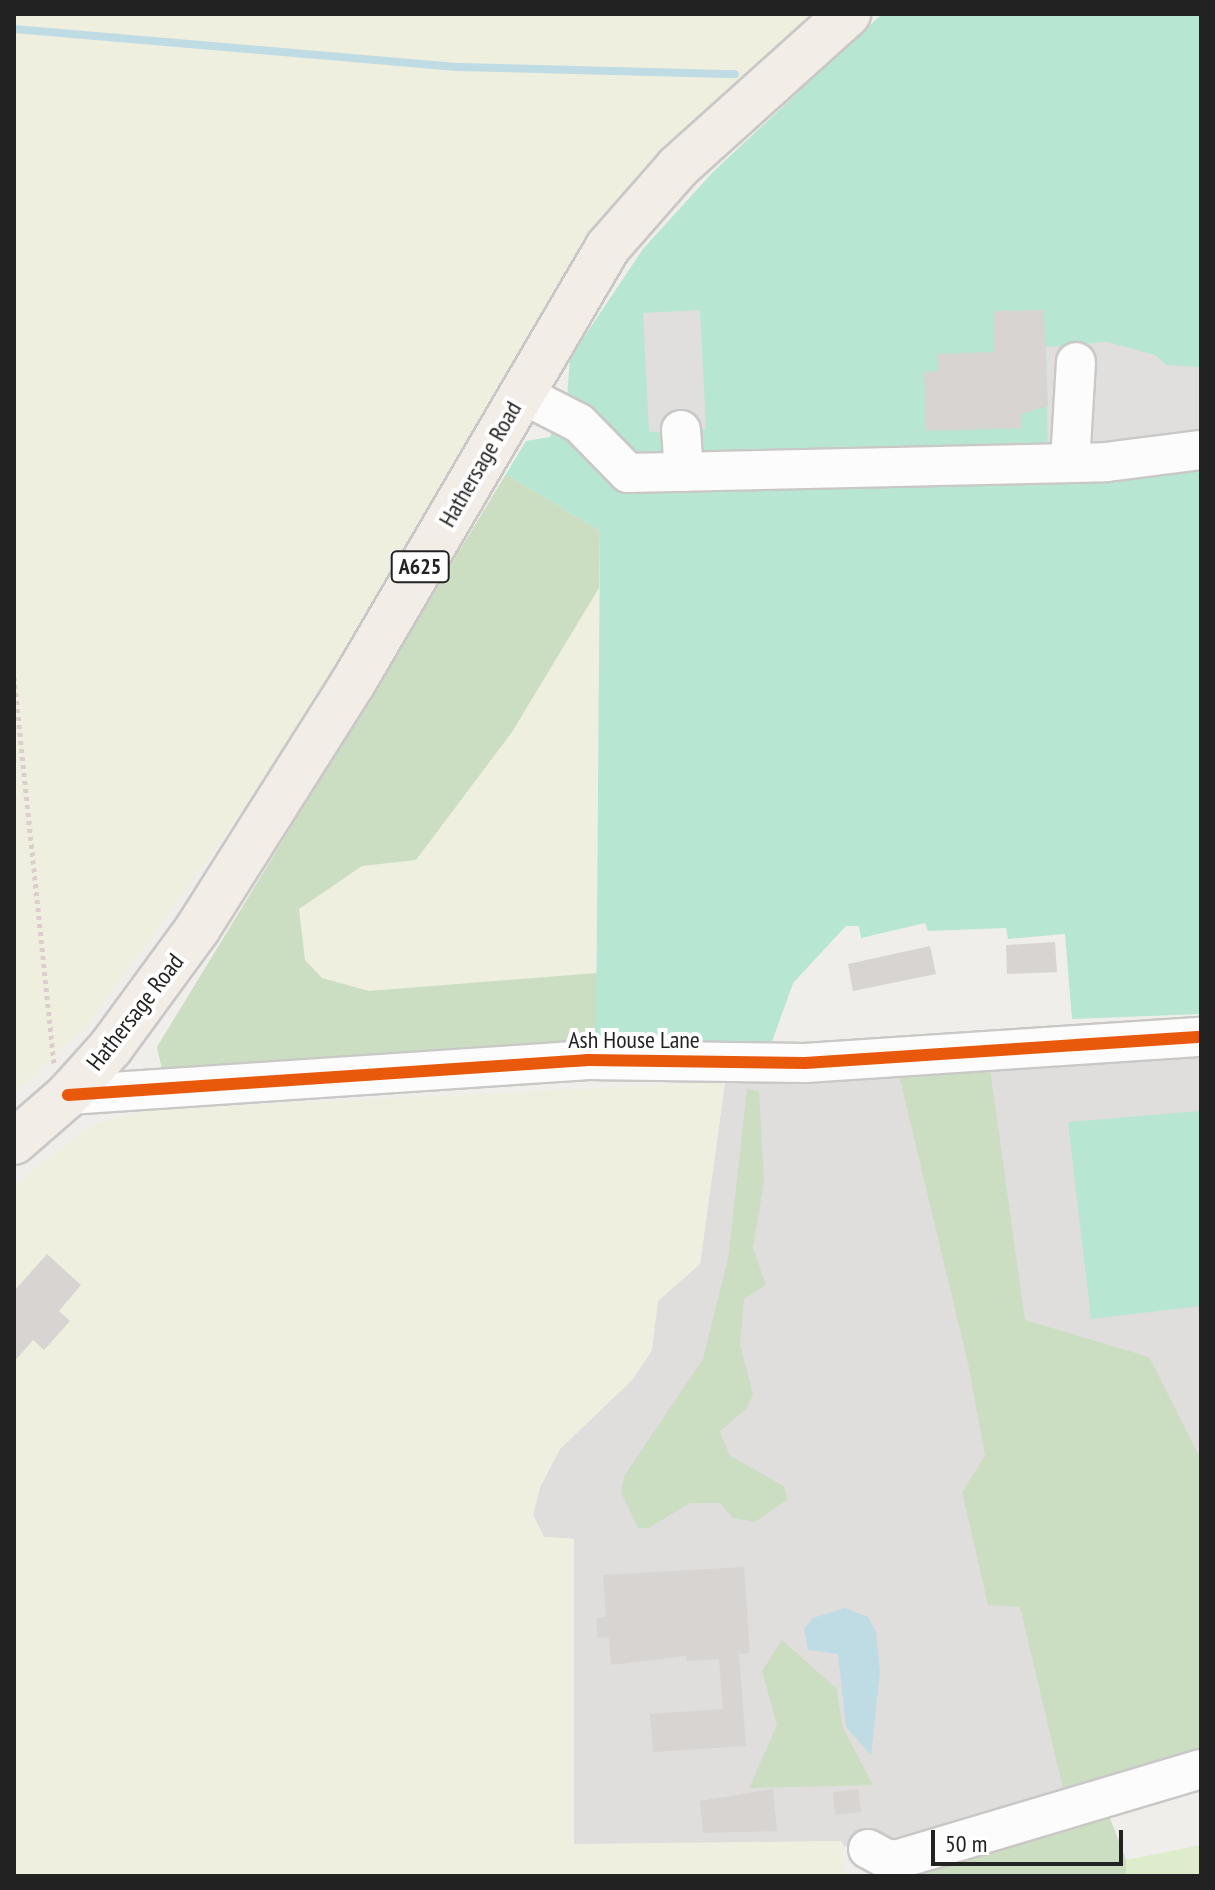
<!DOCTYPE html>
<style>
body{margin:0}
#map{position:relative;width:1215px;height:1890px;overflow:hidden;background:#f0eeeb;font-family:"PT Sans Narrow",sans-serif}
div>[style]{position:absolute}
.residential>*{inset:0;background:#dfdedc}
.farmland>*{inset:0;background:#efefdf}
.grass>*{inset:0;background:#ddeccb}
.forest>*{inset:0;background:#cbdec1}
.pitch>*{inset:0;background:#b7e6d2}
.parking>*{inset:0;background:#e0dfde}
.water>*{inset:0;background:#bfdbe3}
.stream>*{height:8px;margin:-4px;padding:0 4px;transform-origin:4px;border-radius:4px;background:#bfdbe3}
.building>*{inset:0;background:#d7d4d2}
.path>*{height:5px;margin-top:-2.5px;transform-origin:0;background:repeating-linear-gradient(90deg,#dccecd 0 4px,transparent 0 8px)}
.roads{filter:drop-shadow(2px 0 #c9c8c7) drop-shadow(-2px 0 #c9c8c7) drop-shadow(0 2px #c9c8c7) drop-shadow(0 -2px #c9c8c7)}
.minor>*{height:38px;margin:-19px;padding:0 19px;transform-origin:19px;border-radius:19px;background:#fdfcfc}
.major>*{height:44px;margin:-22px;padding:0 22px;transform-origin:22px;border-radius:22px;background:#f3ede7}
.cycleway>*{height:12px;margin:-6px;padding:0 6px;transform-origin:6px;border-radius:6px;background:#e8590c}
span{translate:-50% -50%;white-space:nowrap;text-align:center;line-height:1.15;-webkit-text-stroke:8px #fff;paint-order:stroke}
.shield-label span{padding:2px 6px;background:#fff;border:2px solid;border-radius:6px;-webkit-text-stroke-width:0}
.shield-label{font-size:22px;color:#222;font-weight:700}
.street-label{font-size:24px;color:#222}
.frame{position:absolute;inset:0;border:16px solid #222;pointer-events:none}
.scale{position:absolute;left:931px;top:1830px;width:192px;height:36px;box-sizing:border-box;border:4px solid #222;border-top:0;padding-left:10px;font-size:24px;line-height:28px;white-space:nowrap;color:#222;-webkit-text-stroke:6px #fff;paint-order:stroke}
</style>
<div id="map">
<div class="residential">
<div style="clip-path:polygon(1201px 1055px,1201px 1758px,882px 1850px,844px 1846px,841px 1841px,574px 1847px,574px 1539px,544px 1537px,533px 1515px,540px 1487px,560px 1449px,633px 1379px,652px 1350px,657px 1301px,700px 1264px,725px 1082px)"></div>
</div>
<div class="farmland">
<div style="clip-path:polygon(14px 14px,815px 14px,654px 168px,257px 791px,88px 1025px,14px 1094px)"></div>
<div style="clip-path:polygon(506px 474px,600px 531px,596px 1043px,162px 1069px,157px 1047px)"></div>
<div style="clip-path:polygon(725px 1082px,700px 1264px,658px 1301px,652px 1350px,633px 1379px,560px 1449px,540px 1487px,533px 1515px,544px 1537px,574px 1539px,574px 1844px,841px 1841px,845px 1876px,14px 1876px,14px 1185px,94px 1124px,145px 1110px)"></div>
</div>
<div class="grass">
<div style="clip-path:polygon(1201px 1845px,1201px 1876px,1126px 1876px,1126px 1860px)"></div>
</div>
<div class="forest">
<div style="clip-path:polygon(506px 474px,600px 531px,599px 588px,512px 732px,416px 860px,362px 866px,299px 909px,305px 960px,322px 978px,369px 991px,597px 973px,793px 983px,772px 1041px,596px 1043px,162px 1069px,157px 1047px)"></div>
<div style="clip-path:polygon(990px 1069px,1025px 1320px,1149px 1357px,1201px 1460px,1201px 1758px,1065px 1797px,1020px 1607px,988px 1605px,962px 1492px,985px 1456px,969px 1368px,899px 1075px)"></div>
<div style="clip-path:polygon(747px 1089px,759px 1091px,764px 1181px,753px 1247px,766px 1285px,744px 1299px,740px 1344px,753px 1394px,746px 1409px,720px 1431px,729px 1455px,785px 1487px,787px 1500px,755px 1522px,733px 1518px,720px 1503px,690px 1503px,649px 1528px,638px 1528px,621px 1493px,624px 1476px,703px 1359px,728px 1259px)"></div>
<div style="clip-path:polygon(782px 1640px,837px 1689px,842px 1726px,873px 1785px,749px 1788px,777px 1725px,762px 1671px)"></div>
<div style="clip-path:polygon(1106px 1808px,1126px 1860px,1126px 1876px,874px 1876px)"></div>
</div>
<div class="pitch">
<div style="clip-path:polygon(882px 14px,1201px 14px,1201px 1014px,1072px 1019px,1065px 934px,1008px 939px,1006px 928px,928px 931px,925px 923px,861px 938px,859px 926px,846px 926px,793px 983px,772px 1041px,596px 1043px,600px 531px,506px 474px,526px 441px,550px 437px,567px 399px,570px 358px,643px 249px,713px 172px)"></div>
<div style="clip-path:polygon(1201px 1111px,1201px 1306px,1091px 1319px,1068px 1122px)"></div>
</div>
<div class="parking">
<div style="clip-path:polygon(700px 310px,706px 429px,649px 432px,643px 313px)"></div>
<div style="clip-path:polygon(1107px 342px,1155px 355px,1166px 365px,1201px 367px,1201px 441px,1048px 460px,1046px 347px)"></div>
</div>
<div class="water">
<div style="clip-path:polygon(845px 1608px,868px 1617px,876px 1632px,880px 1672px,871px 1755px,846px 1727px,838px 1654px,808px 1650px,804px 1629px,813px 1618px)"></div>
</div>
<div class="stream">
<div style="left:14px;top:29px;width:447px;rotate:4.9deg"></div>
<div style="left:459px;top:67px;width:276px;rotate:1.5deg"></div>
</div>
<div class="building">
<div style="clip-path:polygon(1044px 310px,1048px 406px,1021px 414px,1022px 428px,926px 431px,924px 372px,938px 371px,937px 354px,994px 352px,993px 311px)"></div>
<div style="clip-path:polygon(1055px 942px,1057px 972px,1007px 974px,1006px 945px)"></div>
<div style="clip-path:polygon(930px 946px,936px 974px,853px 991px,848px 964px)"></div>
<div style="clip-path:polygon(47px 1254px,81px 1285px,59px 1311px,70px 1321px,44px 1350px,33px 1340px,14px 1362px,14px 1291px)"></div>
<div style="clip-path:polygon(744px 1567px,750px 1653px,739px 1654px,746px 1746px,653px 1752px,650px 1714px,723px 1709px,719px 1659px,687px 1661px,686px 1656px,611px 1665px,609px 1637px,598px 1638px,596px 1618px,606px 1617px,603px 1575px)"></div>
<div style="clip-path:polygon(773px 1789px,777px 1831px,703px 1833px,700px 1801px)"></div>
<div style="clip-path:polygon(858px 1789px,861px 1812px,835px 1815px,833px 1792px)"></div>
</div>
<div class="path">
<div style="left:14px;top:677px;width:390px;rotate:84.1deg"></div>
</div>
<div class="roads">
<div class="minor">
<div style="left:520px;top:393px;width:66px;rotate:27deg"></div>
<div style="left:579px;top:423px;width:70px;rotate:45.6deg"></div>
<div style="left:628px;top:473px;width:478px;rotate:-1.3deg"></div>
<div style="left:1106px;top:462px;width:96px;rotate:-7.2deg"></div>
<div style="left:681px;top:430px;width:42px;rotate:85.9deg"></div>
<div style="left:1070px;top:463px;width:101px;rotate:-86.6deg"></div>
<div style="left:68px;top:1095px;width:521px;rotate:-3.85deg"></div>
<div style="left:588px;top:1060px;width:217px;rotate:0.8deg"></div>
<div style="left:805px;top:1063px;width:397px;rotate:-3.8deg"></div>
<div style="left:868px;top:1849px;width:24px;rotate:28deg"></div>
<div style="left:889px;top:1860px;width:10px;rotate:-6deg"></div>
<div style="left:899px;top:1859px;width:315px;rotate:-16.6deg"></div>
</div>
<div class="major">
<div style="left:14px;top:1142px;width:72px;rotate:-41deg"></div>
<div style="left:68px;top:1095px;width:64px;rotate:-48.1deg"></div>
<div style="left:111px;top:1047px;width:147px;rotate:-53.8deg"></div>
<div style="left:198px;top:928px;width:290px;rotate:-57.7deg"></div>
<div style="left:353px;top:683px;width:505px;rotate:-59.68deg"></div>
<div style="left:608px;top:247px;width:106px;rotate:-48.8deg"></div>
<div style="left:678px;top:167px;width:229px;rotate:-42deg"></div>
</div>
</div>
<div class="cycleway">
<div style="left:68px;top:1095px;width:521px;rotate:-3.85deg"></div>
<div style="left:588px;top:1060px;width:217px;rotate:0.8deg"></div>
<div style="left:805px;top:1063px;width:397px;rotate:-3.8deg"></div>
</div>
<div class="shield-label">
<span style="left:420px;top:567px">A625</span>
</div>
<div class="street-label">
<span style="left:480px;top:464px;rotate:-60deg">Hathersage Road</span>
<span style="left:135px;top:1012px;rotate:-52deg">Hathersage Road</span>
<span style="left:634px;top:1040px">Ash House Lane</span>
</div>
<div class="frame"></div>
<div class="scale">50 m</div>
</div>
